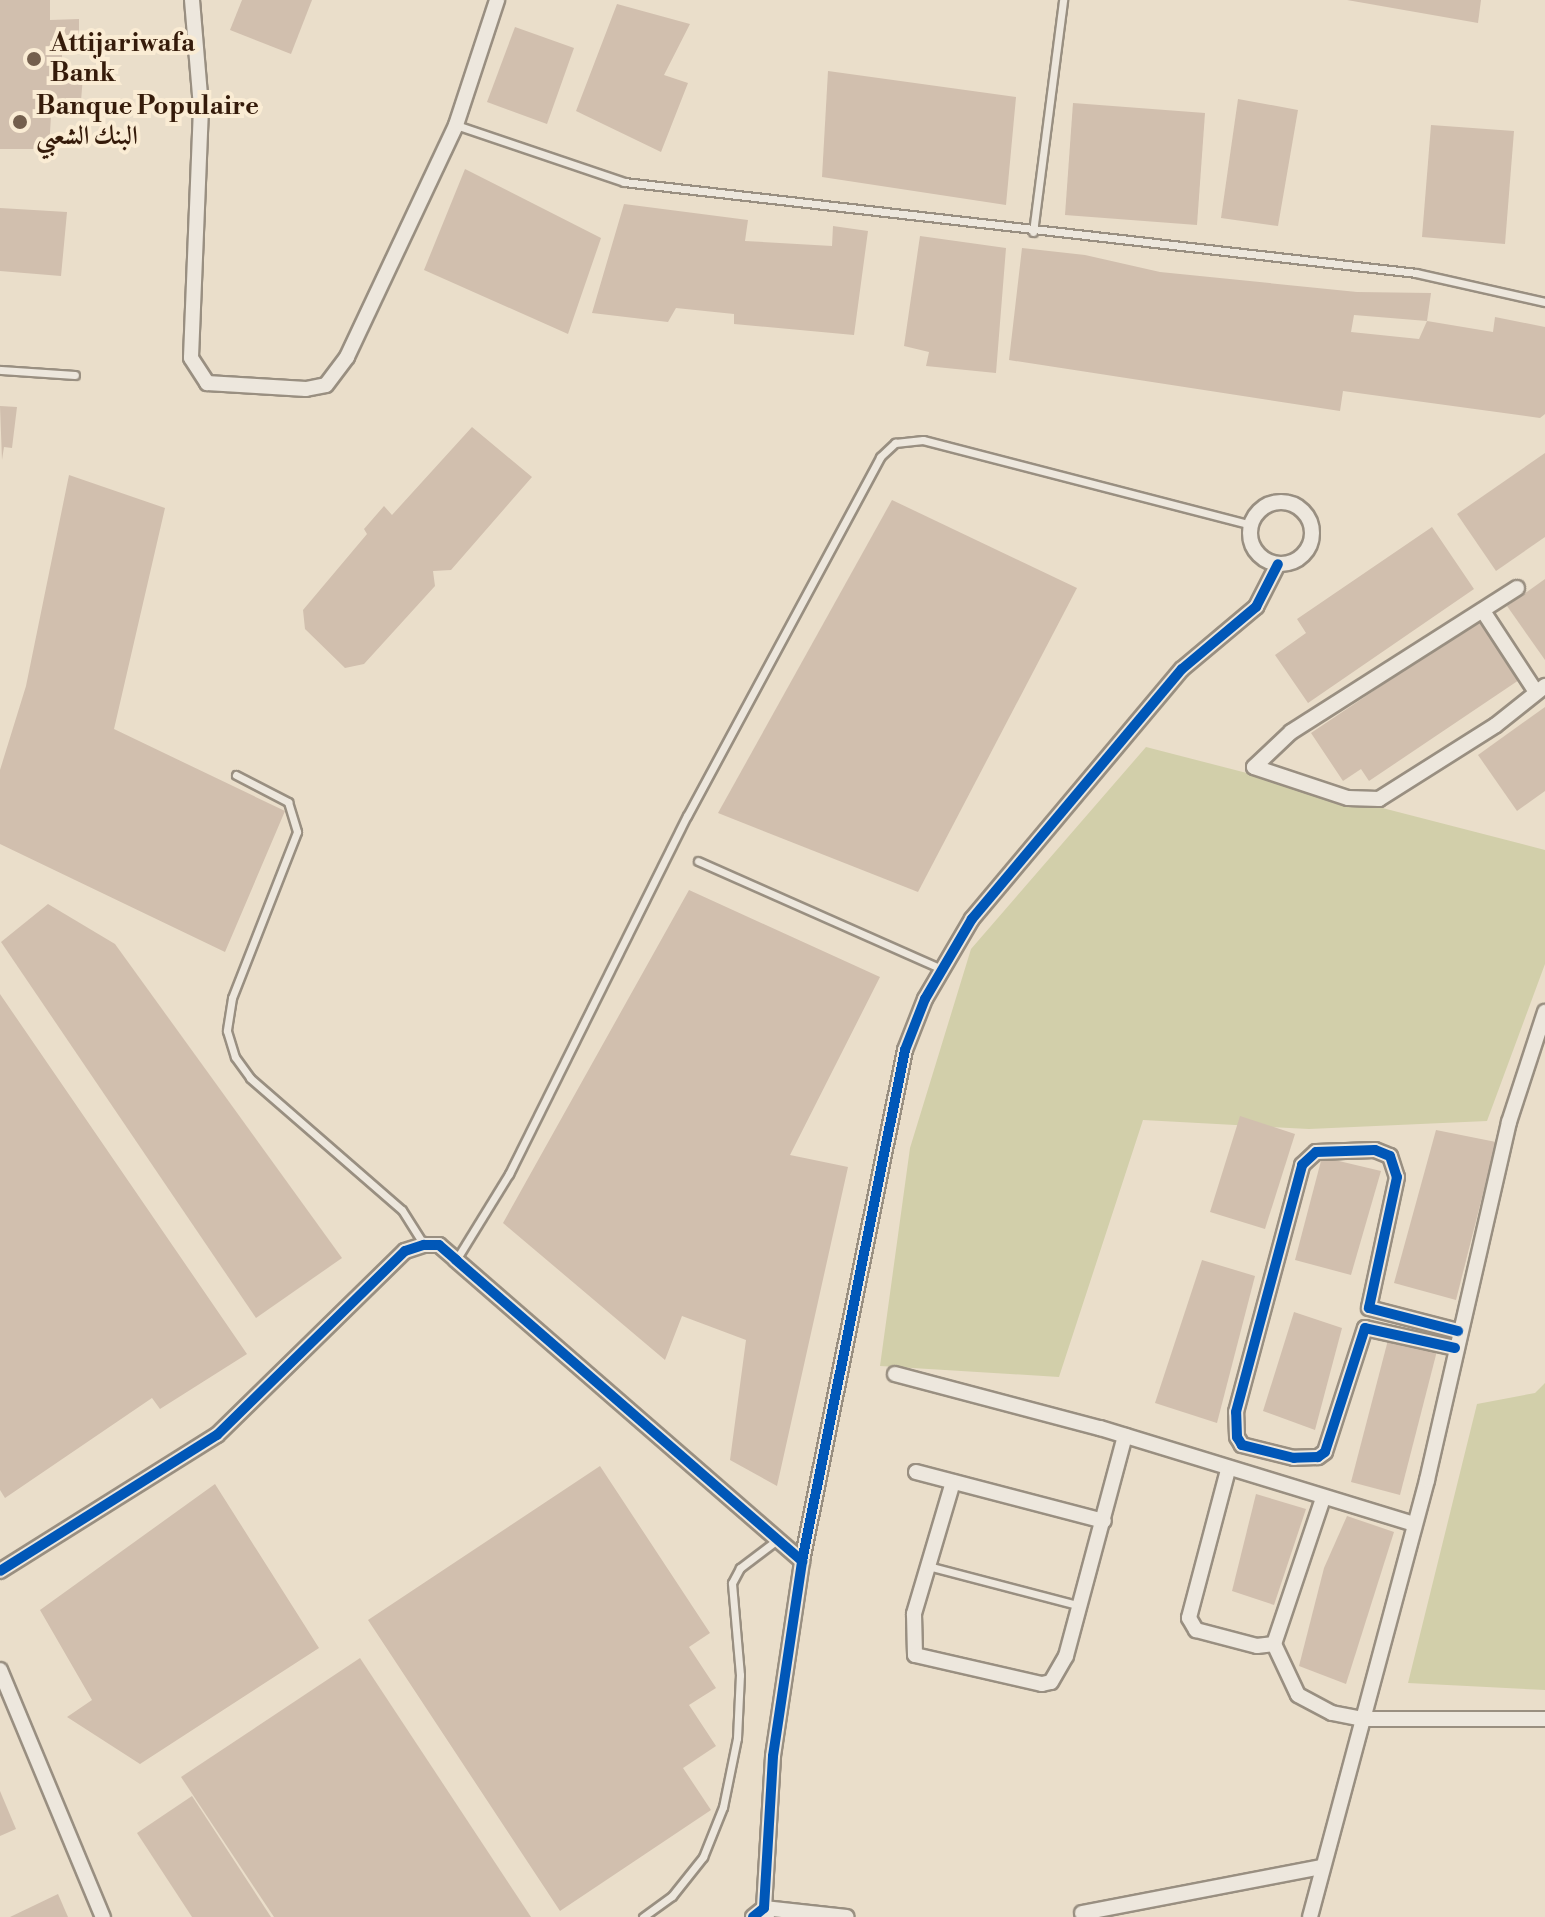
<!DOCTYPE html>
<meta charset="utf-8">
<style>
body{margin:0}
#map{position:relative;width:1545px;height:1917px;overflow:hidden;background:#eadeca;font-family:"Libre Bodoni",Amiri,serif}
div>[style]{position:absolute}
.green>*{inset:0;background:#d2cfaa}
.building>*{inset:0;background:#d1bfae}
.roads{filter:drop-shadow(2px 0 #998f81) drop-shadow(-2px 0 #998f81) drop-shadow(0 2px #998f81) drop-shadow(0 -2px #998f81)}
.lane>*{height:7px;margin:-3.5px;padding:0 3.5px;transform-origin:3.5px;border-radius:3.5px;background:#ede7dd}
.street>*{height:14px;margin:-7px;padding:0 7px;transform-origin:7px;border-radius:7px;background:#ede7dd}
.street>.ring{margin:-7px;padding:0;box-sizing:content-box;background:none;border:14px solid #ede7dd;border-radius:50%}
.cycleway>*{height:10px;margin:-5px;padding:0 5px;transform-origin:5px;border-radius:5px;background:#0057b8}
.dots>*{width:22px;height:22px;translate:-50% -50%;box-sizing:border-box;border:4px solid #faecd4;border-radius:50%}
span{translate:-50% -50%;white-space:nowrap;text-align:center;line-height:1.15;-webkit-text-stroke:8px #faecd4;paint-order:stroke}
.poi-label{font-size:26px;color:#351b0a;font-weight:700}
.left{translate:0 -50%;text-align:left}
</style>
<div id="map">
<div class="green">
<div style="clip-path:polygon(1146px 747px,1545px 850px,1545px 964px,1487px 1121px,1309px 1129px,1143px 1120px,1059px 1377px,880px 1366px,910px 1148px,971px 949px)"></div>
<div style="clip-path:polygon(1545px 1383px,1545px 1690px,1408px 1683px,1477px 1404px,1535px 1393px)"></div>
</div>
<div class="building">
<div style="clip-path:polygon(0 0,50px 0,50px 20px,79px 19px,79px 51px,62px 51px,62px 75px,83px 76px,81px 101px,52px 99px,49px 149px,0 149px)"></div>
<div style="clip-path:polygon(242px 0,312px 0,291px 54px,230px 30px)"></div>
<div style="clip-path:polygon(1347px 0,1481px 0,1478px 23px)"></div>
<div style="clip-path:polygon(617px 4px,690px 24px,664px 75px,688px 83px,661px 152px,576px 111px)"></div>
<div style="clip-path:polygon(515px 27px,574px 48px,547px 124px,487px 102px)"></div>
<div style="clip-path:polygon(828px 71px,1016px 97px,1006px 205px,822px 177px)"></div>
<div style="clip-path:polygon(1238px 99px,1298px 110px,1278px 226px,1221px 218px)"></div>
<div style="clip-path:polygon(1073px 103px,1205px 113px,1197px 225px,1065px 215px)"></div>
<div style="clip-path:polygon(1431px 125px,1514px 131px,1505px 244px,1422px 237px)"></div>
<div style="clip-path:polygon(465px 169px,601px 238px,568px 334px,424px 270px)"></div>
<div style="clip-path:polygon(624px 204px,748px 220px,745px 241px,832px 246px,833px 226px,868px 231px,854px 335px,734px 324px,734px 314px,676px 308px,668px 322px,592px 313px)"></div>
<div style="clip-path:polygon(0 208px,67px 212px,61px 276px,0 271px)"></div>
<div style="clip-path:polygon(920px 236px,1006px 248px,996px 373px,926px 366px,929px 352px,904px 346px)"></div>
<div style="clip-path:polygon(evenodd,1022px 248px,1085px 255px,1160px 272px,1357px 292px,1431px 293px,1427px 321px,1493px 332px,1495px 317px,1545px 327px,1545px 414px,1540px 418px,1343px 391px,1340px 411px,1009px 360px,1022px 248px,1354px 315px,1427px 321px,1419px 339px,1351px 332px,1354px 315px)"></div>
<div style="clip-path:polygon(0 406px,17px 407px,12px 448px,4px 447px,2px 460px)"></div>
<div style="clip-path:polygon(472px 427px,532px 477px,451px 570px,433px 571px,435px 586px,364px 664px,345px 668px,305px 629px,303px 610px,367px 534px,364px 529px,384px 506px,392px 515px)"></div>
<div style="clip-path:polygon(1545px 453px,1545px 537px,1496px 571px,1457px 514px)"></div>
<div style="clip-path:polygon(69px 475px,165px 508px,114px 729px,285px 811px,225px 952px,0 844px,0 770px,26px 686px)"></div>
<div style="clip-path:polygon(892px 500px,1077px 588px,918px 892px,718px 813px)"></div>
<div style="clip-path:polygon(1432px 527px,1474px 589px,1308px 703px,1275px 655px,1306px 633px,1297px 619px)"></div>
<div style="clip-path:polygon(1545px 579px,1545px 660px,1507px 606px)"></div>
<div style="clip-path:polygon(1479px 620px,1519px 680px,1369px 781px,1361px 769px,1343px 781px,1311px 733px)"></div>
<div style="clip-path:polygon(1545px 707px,1545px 791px,1517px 811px,1478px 755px)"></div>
<div style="clip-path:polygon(689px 890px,880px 977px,790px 1155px,848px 1167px,777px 1486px,730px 1460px,746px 1340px,682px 1316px,665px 1360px,503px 1223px)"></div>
<div style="clip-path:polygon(48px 904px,115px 944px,342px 1258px,256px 1318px,1px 942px)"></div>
<div style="clip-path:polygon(0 994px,247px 1354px,160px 1409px,152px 1398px,5px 1498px,0 1490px)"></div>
<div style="clip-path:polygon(1240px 1116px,1295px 1134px,1265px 1229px,1210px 1212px)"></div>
<div style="clip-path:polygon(1436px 1130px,1496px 1142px,1456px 1300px,1394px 1283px)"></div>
<div style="clip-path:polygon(1322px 1157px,1381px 1171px,1351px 1275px,1295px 1260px)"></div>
<div style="clip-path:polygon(1202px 1260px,1255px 1276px,1217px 1423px,1155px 1403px)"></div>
<div style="clip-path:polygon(1294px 1312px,1342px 1328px,1315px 1430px,1263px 1411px)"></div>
<div style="clip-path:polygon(1388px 1340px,1438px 1347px,1400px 1495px,1351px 1482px)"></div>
<div style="clip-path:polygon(600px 1466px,710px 1633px,689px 1647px,716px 1688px,689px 1705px,716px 1746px,683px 1768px,711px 1810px,560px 1911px,368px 1620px)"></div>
<div style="clip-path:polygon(215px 1484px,319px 1648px,140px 1764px,67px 1717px,92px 1700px,40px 1610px)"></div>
<div style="clip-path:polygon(1256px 1494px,1306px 1509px,1274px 1605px,1232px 1591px)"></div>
<div style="clip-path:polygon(1347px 1516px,1394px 1532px,1346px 1684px,1299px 1666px,1324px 1568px)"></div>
<div style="clip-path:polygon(360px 1658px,531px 1917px,274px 1917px,181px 1777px)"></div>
<div style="clip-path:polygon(0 1791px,16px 1829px,0 1836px)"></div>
<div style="clip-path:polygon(192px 1796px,271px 1917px,192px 1917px,137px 1833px)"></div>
<div style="clip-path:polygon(58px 1894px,68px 1917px,10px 1917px)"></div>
</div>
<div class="roads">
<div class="lane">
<div style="left:456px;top:125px;width:177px;rotate:18.7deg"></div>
<div style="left:624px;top:182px;width:797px;rotate:6.55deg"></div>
<div style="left:1416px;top:273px;width:132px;rotate:12.7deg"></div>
<div style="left:1033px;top:232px;width:234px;rotate:-82.6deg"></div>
<div style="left:0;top:370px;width:75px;rotate:3.8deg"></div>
<div style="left:236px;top:775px;width:59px;rotate:27.4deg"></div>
<div style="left:288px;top:802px;width:31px;rotate:73deg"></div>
<div style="left:297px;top:832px;width:178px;rotate:111.4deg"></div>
<div style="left:232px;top:998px;width:33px;rotate:99deg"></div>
<div style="left:227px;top:1031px;width:27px;rotate:73deg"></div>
<div style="left:235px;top:1057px;width:26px;rotate:54deg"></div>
<div style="left:250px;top:1078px;width:201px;rotate:41deg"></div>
<div style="left:402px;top:1210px;width:41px;rotate:57.8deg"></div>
<div style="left:698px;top:861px;width:264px;rotate:23.9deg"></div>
<div style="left:456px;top:1260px;width:101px;rotate:-58.4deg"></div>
<div style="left:509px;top:1174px;width:400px;rotate:-63.6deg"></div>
<div style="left:687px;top:816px;width:408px;rotate:-61.7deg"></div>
<div style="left:880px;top:457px;width:21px;rotate:-43deg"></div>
<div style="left:895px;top:443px;width:28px;rotate:-6deg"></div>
<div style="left:923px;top:440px;width:339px;rotate:14.5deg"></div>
<div style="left:928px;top:1566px;width:157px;rotate:14.7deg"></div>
<div style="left:643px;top:1917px;width:36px;rotate:-36deg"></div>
<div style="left:672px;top:1896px;width:50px;rotate:-51.5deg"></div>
<div style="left:703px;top:1857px;width:54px;rotate:-68.2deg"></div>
<div style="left:723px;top:1807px;width:70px;rotate:-78.5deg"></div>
<div style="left:737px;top:1738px;width:63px;rotate:-87.3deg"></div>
<div style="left:740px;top:1675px;width:92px;rotate:-95deg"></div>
<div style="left:732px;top:1583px;width:17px;rotate:-62deg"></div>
<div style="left:740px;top:1568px;width:46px;rotate:-37.1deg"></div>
</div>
<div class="street">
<div style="left:192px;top:0;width:108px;rotate:85.2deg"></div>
<div style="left:201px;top:108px;width:250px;rotate:92.3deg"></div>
<div style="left:191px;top:358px;width:30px;rotate:57deg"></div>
<div style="left:207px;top:383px;width:99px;rotate:3.5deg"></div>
<div style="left:306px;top:389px;width:20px;rotate:-11deg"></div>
<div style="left:326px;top:385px;width:35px;rotate:-53deg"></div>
<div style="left:347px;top:357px;width:256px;rotate:-64.8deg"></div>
<div style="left:456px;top:125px;width:132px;rotate:-71.8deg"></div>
<div class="ring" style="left:1250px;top:502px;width:48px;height:48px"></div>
<div style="left:1517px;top:588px;width:268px;rotate:147.5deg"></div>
<div style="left:1291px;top:732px;width:51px;rotate:136.6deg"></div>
<div style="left:1254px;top:767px;width:99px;rotate:18.3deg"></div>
<div style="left:1348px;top:798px;width:31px;rotate:2deg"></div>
<div style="left:1379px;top:799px;width:138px;rotate:-32.3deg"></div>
<div style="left:1496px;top:725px;width:63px;rotate:-38.5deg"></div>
<div style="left:1483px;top:611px;width:97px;rotate:56.8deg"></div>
<div style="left:1455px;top:1348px;width:92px;rotate:-167.5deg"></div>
<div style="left:1365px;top:1328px;width:130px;rotate:107.9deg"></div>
<div style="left:1325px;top:1452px;width:9px;rotate:144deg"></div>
<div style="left:1318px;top:1457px;width:24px;rotate:178deg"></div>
<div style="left:1294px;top:1458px;width:54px;rotate:-166deg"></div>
<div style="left:1242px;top:1445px;width:9px;rotate:-122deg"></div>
<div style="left:1237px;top:1437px;width:25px;rotate:-92deg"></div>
<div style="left:1236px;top:1412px;width:256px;rotate:-75deg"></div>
<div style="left:1302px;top:1165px;width:19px;rotate:-43deg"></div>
<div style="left:1316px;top:1152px;width:59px;rotate:-1.9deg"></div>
<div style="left:1375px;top:1150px;width:16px;rotate:22deg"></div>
<div style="left:1390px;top:1156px;width:22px;rotate:72deg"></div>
<div style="left:1397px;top:1177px;width:134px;rotate:102.1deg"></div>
<div style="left:1369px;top:1308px;width:92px;rotate:14.5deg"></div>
<div style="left:895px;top:1374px;width:212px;rotate:14.8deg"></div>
<div style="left:1100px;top:1428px;width:328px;rotate:17deg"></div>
<div style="left:1228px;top:1470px;width:153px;rotate:104.8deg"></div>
<div style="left:1189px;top:1618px;width:14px;rotate:60deg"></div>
<div style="left:1196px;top:1630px;width:63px;rotate:14.7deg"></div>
<div style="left:1257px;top:1646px;width:17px;rotate:-7deg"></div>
<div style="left:1274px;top:1644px;width:154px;rotate:-71.4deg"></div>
<div style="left:916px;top:1472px;width:194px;rotate:14.6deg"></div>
<div style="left:953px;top:1482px;width:138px;rotate:106.5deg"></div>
<div style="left:914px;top:1614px;width:41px;rotate:88.6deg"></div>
<div style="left:915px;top:1655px;width:130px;rotate:12.9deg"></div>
<div style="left:1042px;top:1684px;width:9px;rotate:-13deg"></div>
<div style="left:1051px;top:1682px;width:30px;rotate:-60deg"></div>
<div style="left:1066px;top:1656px;width:228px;rotate:-75deg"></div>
<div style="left:0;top:1571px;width:256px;rotate:-32.1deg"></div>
<div style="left:217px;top:1435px;width:263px;rotate:-44.4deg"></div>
<div style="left:405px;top:1251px;width:20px;rotate:-18deg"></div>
<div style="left:424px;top:1245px;width:15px"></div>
<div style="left:439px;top:1245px;width:23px;rotate:41deg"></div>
<div style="left:456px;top:1260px;width:459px;rotate:41deg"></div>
<div style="left:1274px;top:1644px;width:56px;rotate:64.8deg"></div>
<div style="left:1298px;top:1695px;width:38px;rotate:28deg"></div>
<div style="left:1332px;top:1713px;width:32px;rotate:11deg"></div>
<div style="left:1363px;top:1719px;width:182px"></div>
<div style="left:0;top:1670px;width:268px;rotate:67.4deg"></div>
<div style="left:1082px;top:1913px;width:244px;rotate:-10.9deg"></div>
<div style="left:767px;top:1916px;width:9px;rotate:-111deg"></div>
<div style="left:764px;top:1908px;width:83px;rotate:6.2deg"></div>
<div style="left:753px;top:1917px;width:14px;rotate:-39deg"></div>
<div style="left:764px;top:1908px;width:152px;rotate:-86.6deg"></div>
<div style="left:773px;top:1756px;width:197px;rotate:-81.5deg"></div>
<div style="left:802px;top:1561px;width:521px;rotate:-78.6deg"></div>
<div style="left:905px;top:1050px;width:55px;rotate:-68.6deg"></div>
<div style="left:925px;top:999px;width:93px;rotate:-59.6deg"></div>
<div style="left:972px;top:919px;width:326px;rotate:-50deg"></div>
<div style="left:1182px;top:669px;width:97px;rotate:-40deg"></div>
<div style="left:1256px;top:607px;width:48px;rotate:-62.9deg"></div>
<div style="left:1310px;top:1917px;width:452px;rotate:-75deg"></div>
<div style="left:1427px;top:1480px;width:367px;rotate:-77.1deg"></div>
<div style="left:1509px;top:1122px;width:116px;rotate:-71.9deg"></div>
</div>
</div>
<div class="cycleway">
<div style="left:1455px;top:1348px;width:92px;rotate:-167.5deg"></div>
<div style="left:1365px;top:1328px;width:130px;rotate:107.9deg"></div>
<div style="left:1325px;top:1452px;width:9px;rotate:144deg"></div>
<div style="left:1318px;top:1457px;width:24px;rotate:178deg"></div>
<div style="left:1294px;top:1458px;width:54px;rotate:-166deg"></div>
<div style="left:1242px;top:1445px;width:9px;rotate:-122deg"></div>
<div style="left:1237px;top:1437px;width:25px;rotate:-92deg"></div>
<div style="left:1236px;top:1412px;width:256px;rotate:-75deg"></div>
<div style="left:1302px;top:1165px;width:19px;rotate:-43deg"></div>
<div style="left:1316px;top:1152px;width:59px;rotate:-1.9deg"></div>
<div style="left:1375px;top:1150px;width:16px;rotate:22deg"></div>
<div style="left:1390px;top:1156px;width:22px;rotate:72deg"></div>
<div style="left:1397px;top:1177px;width:134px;rotate:102.1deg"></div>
<div style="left:1369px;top:1308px;width:92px;rotate:14.5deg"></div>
<div style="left:0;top:1571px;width:256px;rotate:-32.1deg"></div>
<div style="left:217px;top:1435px;width:263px;rotate:-44.4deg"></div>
<div style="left:405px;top:1251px;width:20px;rotate:-18deg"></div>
<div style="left:424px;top:1245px;width:15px"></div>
<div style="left:439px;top:1245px;width:23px;rotate:41deg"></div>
<div style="left:456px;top:1260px;width:459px;rotate:41deg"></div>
<div style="left:753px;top:1917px;width:14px;rotate:-39deg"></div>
<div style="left:764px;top:1908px;width:152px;rotate:-86.6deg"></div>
<div style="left:773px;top:1756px;width:197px;rotate:-81.5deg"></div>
<div style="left:802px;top:1561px;width:521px;rotate:-78.6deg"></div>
<div style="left:905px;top:1050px;width:55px;rotate:-68.6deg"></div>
<div style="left:925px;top:999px;width:93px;rotate:-59.6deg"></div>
<div style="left:972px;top:919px;width:326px;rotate:-50deg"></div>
<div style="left:1182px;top:669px;width:97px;rotate:-40deg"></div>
<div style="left:1256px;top:607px;width:48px;rotate:-62.9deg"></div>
</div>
<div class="dots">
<div style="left:34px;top:59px;background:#745f4d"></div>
<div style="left:20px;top:122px;background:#745f4d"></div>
</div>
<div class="poi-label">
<span class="left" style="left:50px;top:59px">Attijariwafa<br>Bank</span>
<span class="left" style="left:36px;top:122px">Banque Populaire<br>البنك الشعبي</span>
</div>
</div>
